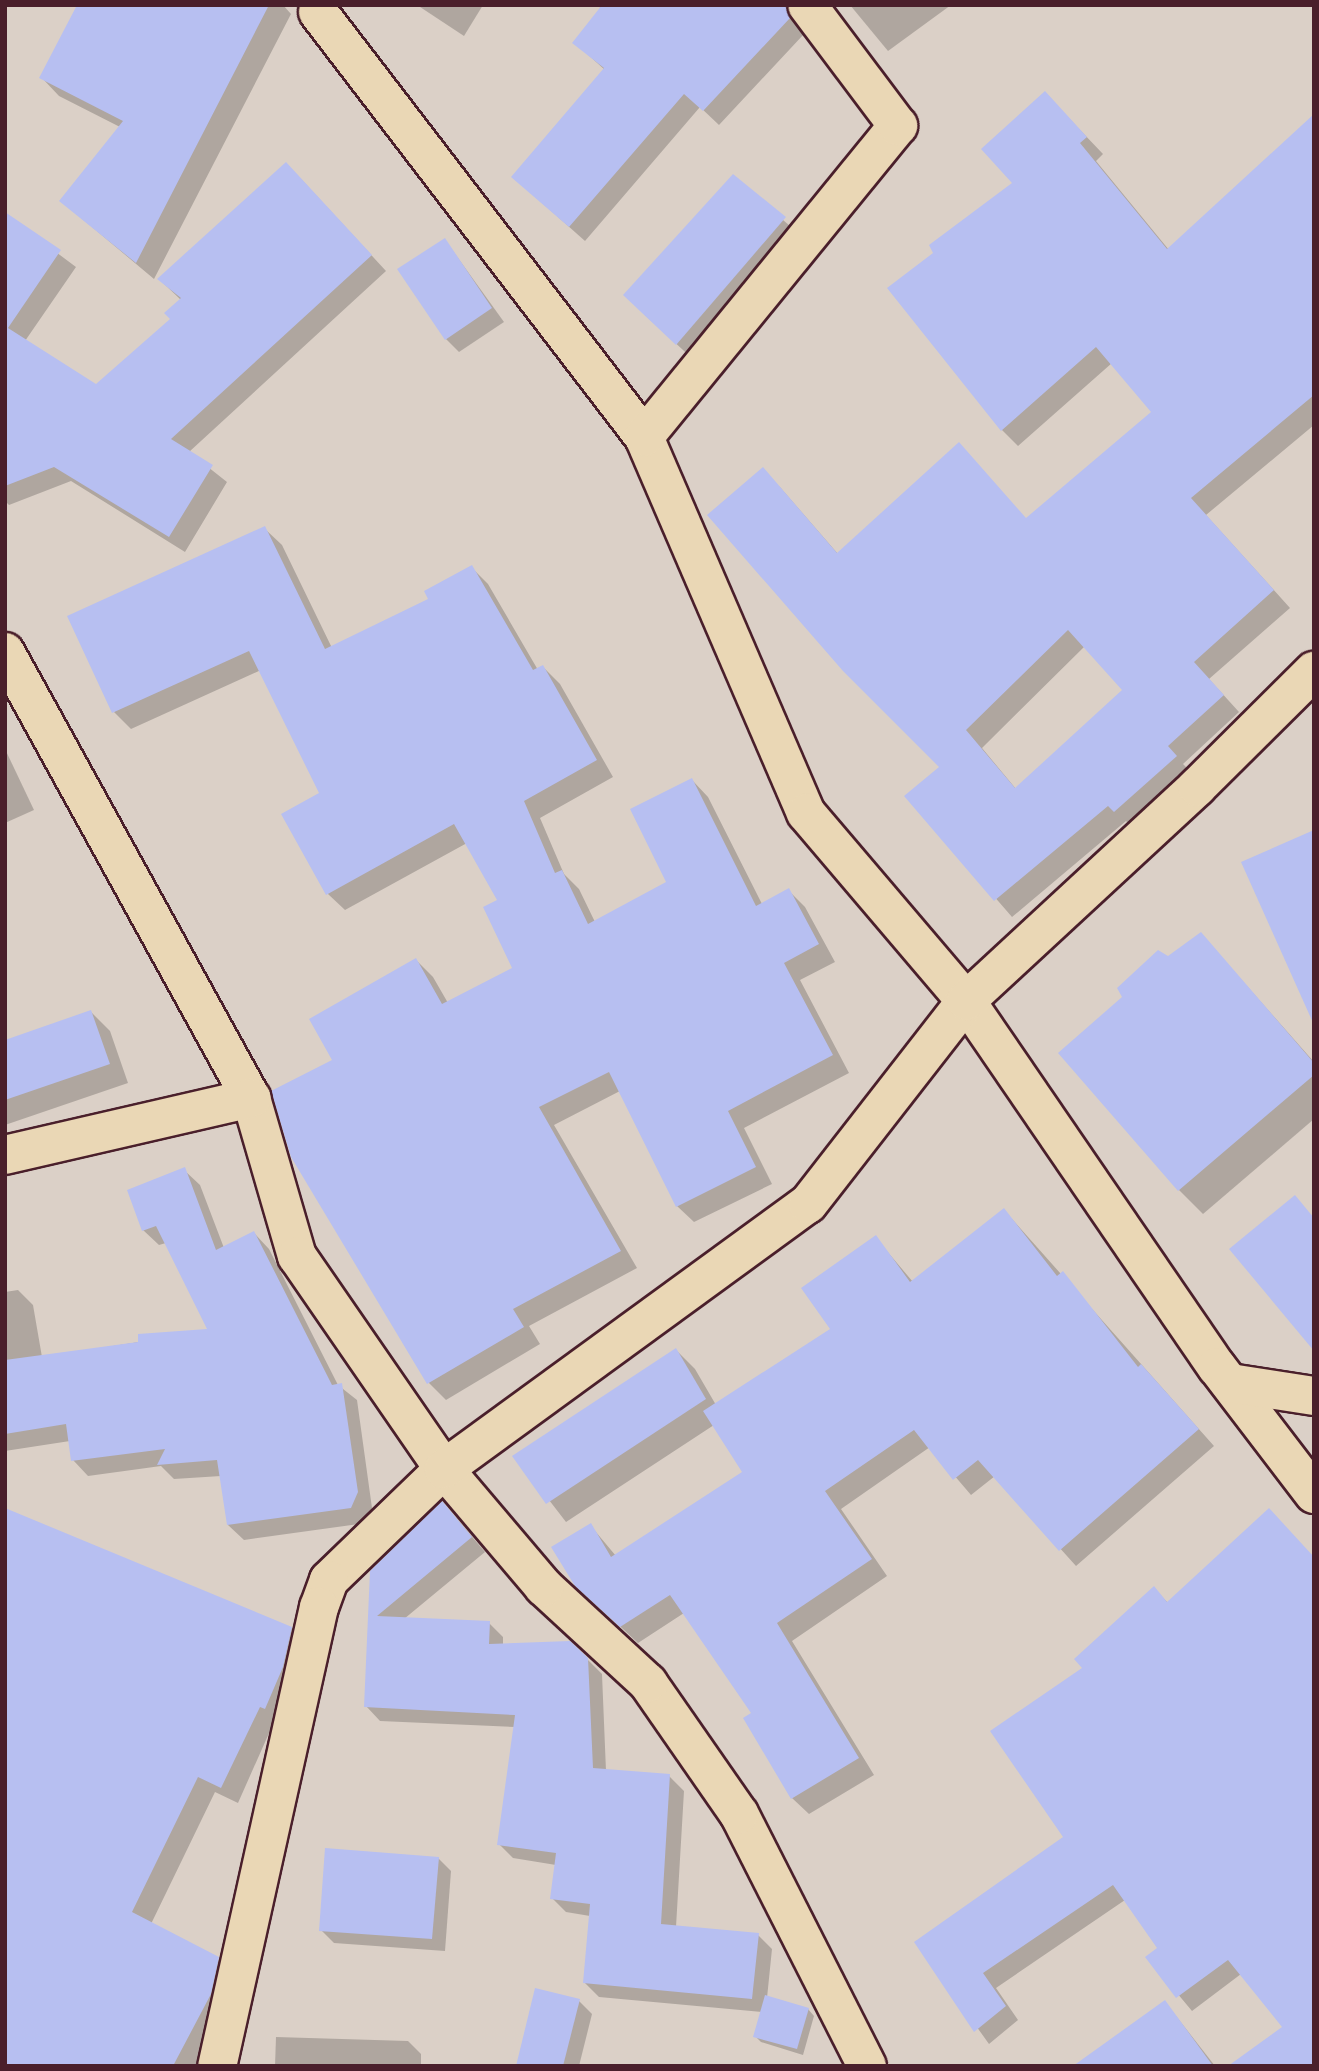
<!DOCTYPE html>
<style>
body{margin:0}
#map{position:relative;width:1319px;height:2071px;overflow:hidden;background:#dbd0c7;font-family:"Playpen Sans",sans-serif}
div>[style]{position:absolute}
.shadow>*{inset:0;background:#0003}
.building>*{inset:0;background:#b7bff1}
.roads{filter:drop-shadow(2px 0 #4a1f2b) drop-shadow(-2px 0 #4a1f2b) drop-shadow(0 2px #4a1f2b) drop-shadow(0 -2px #4a1f2b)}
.street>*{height:38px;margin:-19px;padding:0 19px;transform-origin:19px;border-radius:19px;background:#ead7b5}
span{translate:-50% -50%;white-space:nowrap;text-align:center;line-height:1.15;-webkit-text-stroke:7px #ead7b5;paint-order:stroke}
.frame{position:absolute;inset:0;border:7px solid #4a1f2b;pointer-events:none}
</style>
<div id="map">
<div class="shadow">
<div style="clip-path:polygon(79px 5px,283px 5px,291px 14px,154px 279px,61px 201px,120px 127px,59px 96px,42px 78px)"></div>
<div style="clip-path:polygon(417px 5px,483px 5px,464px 36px)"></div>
<div style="clip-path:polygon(597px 5px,807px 5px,801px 13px,804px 34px,719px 125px,700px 107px,585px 241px,513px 177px,605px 70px,575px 43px,602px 9px)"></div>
<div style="clip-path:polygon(850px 5px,951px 5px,888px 51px)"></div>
<div style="clip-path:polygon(evenodd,1061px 110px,1103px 154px,1096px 161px,1169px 250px,1314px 117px,1314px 425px,1206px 515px,1290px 608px,1209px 679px,1239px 712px,1183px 764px,1192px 773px,1132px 827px,1126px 821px,1012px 917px,907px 796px,942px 767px,779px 486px,838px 554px,1027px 520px,1153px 413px,1112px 363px,1018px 446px,1002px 430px,936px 254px,1015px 183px,1061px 110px,1085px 646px,1125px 690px,1016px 789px,982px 748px,1085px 646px)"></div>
<div style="clip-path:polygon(733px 177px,804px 238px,696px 362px,644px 314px)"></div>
<div style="clip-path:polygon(301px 179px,386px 271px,189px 452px,227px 482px,185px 552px,71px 481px,9px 505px,5px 501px,5px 214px,76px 267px,25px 341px,96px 387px,172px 319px,181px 300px,159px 279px)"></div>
<div style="clip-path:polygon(445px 240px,504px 322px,459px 352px,446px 339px)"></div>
<div style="clip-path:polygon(265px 529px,282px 545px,332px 648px,430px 599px,471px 567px,488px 584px,538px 670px,543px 667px,560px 684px,613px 777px,540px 818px,564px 874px,579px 889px,595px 922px,668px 882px,692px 780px,708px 797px,762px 904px,788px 890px,805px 907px,835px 962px,800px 980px,849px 1073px,744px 1128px,772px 1184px,694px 1222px,677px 1206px,620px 1091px,554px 1125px,637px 1268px,529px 1326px,540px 1344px,446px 1400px,429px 1383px,335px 1060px,416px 960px,433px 977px,448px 1003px,514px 969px,500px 901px,467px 843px,345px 910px,328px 894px,321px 793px,261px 670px,131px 729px,114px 712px)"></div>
<div style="clip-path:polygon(5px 749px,34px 810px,5px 823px)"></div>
<div style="clip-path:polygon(1201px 934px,1314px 1062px,1314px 1119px,1203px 1214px,1179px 1190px,1168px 958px)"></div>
<div style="clip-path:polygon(91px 1012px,110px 1031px,128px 1083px,5px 1125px,5px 1042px)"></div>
<div style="clip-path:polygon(184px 1170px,200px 1185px,224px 1248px,254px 1233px,269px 1249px,338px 1385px,357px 1400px,372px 1508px,366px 1523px,244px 1540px,228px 1525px,221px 1476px,174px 1479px,161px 1466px,88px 1476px,73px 1460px,70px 1441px,5px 1451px,5px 1292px,18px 1290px,33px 1305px,42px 1357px,210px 1331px,166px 1243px,159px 1245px,143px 1230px)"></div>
<div style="clip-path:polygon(1004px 1210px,1214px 1446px,1076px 1566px,995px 1476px,971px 1495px,930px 1447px,841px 1509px,887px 1576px,792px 1641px,874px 1775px,809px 1814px,792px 1798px,754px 1713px,684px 1613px,638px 1643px,594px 1602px,590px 1525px,616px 1556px,744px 1473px,714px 1425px,566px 1522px,515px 1456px,676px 1350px,695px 1369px,716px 1405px,833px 1329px,875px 1237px,913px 1282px)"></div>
<div style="clip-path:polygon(5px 1510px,291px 1628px,308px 1645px,238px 1803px,215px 1792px,151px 1924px,218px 1959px,235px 1976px,199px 2066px,5px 2066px)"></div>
<div style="clip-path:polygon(456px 1518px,485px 1552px,404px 1619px,489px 1623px,503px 1637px,503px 1645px,587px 1659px,602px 1674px,606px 1771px,669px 1776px,684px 1791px,676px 1927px,758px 1935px,772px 1949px,767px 1998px,808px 2009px,814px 2016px,803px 2055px,761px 2042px,755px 2036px,762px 2012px,599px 1997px,584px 1982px,590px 1916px,566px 1912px,552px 1898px,556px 1865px,513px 1858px,499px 1844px,515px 1727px,380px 1721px,366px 1706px,372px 1572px)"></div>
<div style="clip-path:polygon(1154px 1588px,1168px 1603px,1285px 2028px,1241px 1974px,1192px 2011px,1147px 1957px,1159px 1948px,1125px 1900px,996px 1988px,1018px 2020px,989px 2044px,916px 1942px,1066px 1837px,1085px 1668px)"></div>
<div style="clip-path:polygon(438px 1858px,451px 1871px,445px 1951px,334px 1943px,321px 1930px)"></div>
<div style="clip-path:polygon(579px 2001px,592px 2014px,579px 2066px,517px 2066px)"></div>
<div style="clip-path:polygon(1165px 2002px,1215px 2066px,1076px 2066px)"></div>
<div style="clip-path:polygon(276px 2037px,408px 2041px,421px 2054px,421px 2066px,275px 2066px)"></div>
</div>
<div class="building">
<div style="clip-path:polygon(77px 5px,269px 5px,136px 263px,59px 201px,123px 121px,39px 78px)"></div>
<div style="clip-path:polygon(602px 5px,786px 5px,790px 18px,703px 111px,684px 94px,569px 227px,511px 177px,604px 68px,572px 43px)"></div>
<div style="clip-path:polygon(evenodd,1045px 91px,1087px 137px,1080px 143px,1167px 249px,1314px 114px,1314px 395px,1191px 498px,1274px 590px,1194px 662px,1224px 695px,1168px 746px,1177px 756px,1114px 812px,1108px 806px,994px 901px,904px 796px,939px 767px,843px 671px,707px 515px,763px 467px,837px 553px,959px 442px,1026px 518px,1151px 412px,1096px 347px,1001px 431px,887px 288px,933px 253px,929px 245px,1012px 183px,981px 149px,1045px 91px,1068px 630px,1122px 690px,1015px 788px,966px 730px,1068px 630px)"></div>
<div style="clip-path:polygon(286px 162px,372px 255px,171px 439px,213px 465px,169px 537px,54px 467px,5px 486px,5px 212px,61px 250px,8px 328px,96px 384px,170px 319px,164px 313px,181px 298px,157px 279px)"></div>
<div style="clip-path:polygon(733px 174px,786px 217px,676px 345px,623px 295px)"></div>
<div style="clip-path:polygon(445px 238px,492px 308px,445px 340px,397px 269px)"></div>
<div style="clip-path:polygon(265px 526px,325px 649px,428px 599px,424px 591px,472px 565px,533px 670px,543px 665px,597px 760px,524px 801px,555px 873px,562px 870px,588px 924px,666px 882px,630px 809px,692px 778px,756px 906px,789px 888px,819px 944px,784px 963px,833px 1055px,728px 1111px,756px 1167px,676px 1207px,609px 1072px,539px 1107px,621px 1251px,513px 1309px,524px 1327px,427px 1384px,291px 1157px,271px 1091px,332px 1060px,309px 1019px,416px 958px,442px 1004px,512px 968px,483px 907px,497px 900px,454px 824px,326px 895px,281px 814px,319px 793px,249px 651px,112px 713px,67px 616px)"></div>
<div style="clip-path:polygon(1314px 830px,1314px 1025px,1241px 862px)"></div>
<div style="clip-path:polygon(1201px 932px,1314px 1063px,1314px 1075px,1178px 1191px,1058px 1053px,1122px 997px,1117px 988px,1158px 950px,1168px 956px)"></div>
<div style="clip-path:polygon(91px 1010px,110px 1064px,5px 1100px,5px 1040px)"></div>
<div style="clip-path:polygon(185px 1167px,216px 1250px,254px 1231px,332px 1385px,342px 1383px,358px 1492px,351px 1508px,227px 1525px,217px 1460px,157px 1465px,165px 1449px,71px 1461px,66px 1424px,5px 1434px,5px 1360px,138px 1342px,138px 1334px,207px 1329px,156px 1226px,142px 1231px,127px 1190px)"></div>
<div style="clip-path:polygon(1295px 1195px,1314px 1218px,1314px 1351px,1229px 1249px)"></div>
<div style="clip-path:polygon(1004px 1208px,1057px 1276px,1063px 1271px,1138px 1367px,1141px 1364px,1199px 1429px,1059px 1551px,978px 1460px,953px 1480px,914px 1430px,825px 1491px,872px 1559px,777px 1623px,859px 1758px,791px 1799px,743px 1718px,751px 1713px,670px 1595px,620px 1627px,575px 1586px,551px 1547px,591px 1523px,611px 1557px,742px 1472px,703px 1411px,830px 1329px,801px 1288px,876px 1235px,910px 1282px)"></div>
<div style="clip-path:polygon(676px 1348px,706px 1399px,546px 1504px,512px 1456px)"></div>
<div style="clip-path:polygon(442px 1501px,472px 1537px,377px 1616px,490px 1621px,489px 1644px,570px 1641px,588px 1658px,593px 1768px,670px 1774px,661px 1924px,759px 1933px,752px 1999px,583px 1983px,590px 1904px,550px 1899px,556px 1853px,497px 1845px,515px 1715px,364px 1707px,370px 1571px)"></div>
<div style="clip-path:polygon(5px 1508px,292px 1627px,283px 1667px,265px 1709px,260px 1707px,221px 1788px,198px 1777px,132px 1912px,219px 1957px,211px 1994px,173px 2066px,5px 2066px)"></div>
<div style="clip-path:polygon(1269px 1508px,1314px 1557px,1314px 2066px,1228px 2066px,1282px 2027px,1228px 1960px,1176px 1998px,1145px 1957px,1157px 1948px,1113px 1885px,983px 1973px,1006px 2006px,974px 2032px,914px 1942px,1063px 1837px,990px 1731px,1082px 1668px,1074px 1659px,1154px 1586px,1167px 1602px)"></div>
<div style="clip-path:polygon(325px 1848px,439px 1857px,432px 1939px,319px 1931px)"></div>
<div style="clip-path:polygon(535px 1988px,580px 1999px,563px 2066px,516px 2066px)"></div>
<div style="clip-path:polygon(765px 1995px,809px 2008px,797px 2049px,753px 2037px)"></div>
<div style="clip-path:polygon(1165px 2000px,1213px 2066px,1073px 2066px)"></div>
</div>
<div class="roads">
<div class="street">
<div style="left:318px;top:12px;width:536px;rotate:52.51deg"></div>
<div style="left:644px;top:437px;width:409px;rotate:66.7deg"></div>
<div style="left:806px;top:813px;width:247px;rotate:49.6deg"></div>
<div style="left:966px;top:1001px;width:444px;rotate:55.6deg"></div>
<div style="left:1217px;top:1367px;width:160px;rotate:52.6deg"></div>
<div style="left:644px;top:437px;width:402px;rotate:-50.8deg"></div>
<div style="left:898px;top:126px;width:151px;rotate:-126.9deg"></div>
<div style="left:5px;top:652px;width:509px;rotate:61.12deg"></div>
<div style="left:251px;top:1098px;width:165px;rotate:73.8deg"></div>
<div style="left:297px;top:1256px;width:259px;rotate:55.4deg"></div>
<div style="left:444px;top:1469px;width:160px;rotate:136deg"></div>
<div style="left:329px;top:1580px;width:29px;rotate:110deg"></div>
<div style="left:319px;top:1607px;width:470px;rotate:102.5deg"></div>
<div style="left:5px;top:1155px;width:253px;rotate:-13deg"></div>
<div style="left:1230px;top:1383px;width:85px;rotate:8.8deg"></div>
<div style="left:867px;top:2066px;width:283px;rotate:-116.9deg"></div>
<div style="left:739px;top:1814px;width:160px;rotate:-124.8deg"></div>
<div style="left:648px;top:1683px;width:142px;rotate:-137.3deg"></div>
<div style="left:544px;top:1587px;width:155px;rotate:-130.3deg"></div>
<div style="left:444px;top:1469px;width:450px;rotate:-36.1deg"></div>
<div style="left:808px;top:1204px;width:257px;rotate:-52.1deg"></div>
<div style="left:966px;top:1001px;width:315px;rotate:-42.8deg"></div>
<div style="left:1197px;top:787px;width:165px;rotate:-44.8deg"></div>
</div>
</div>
<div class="frame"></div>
</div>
